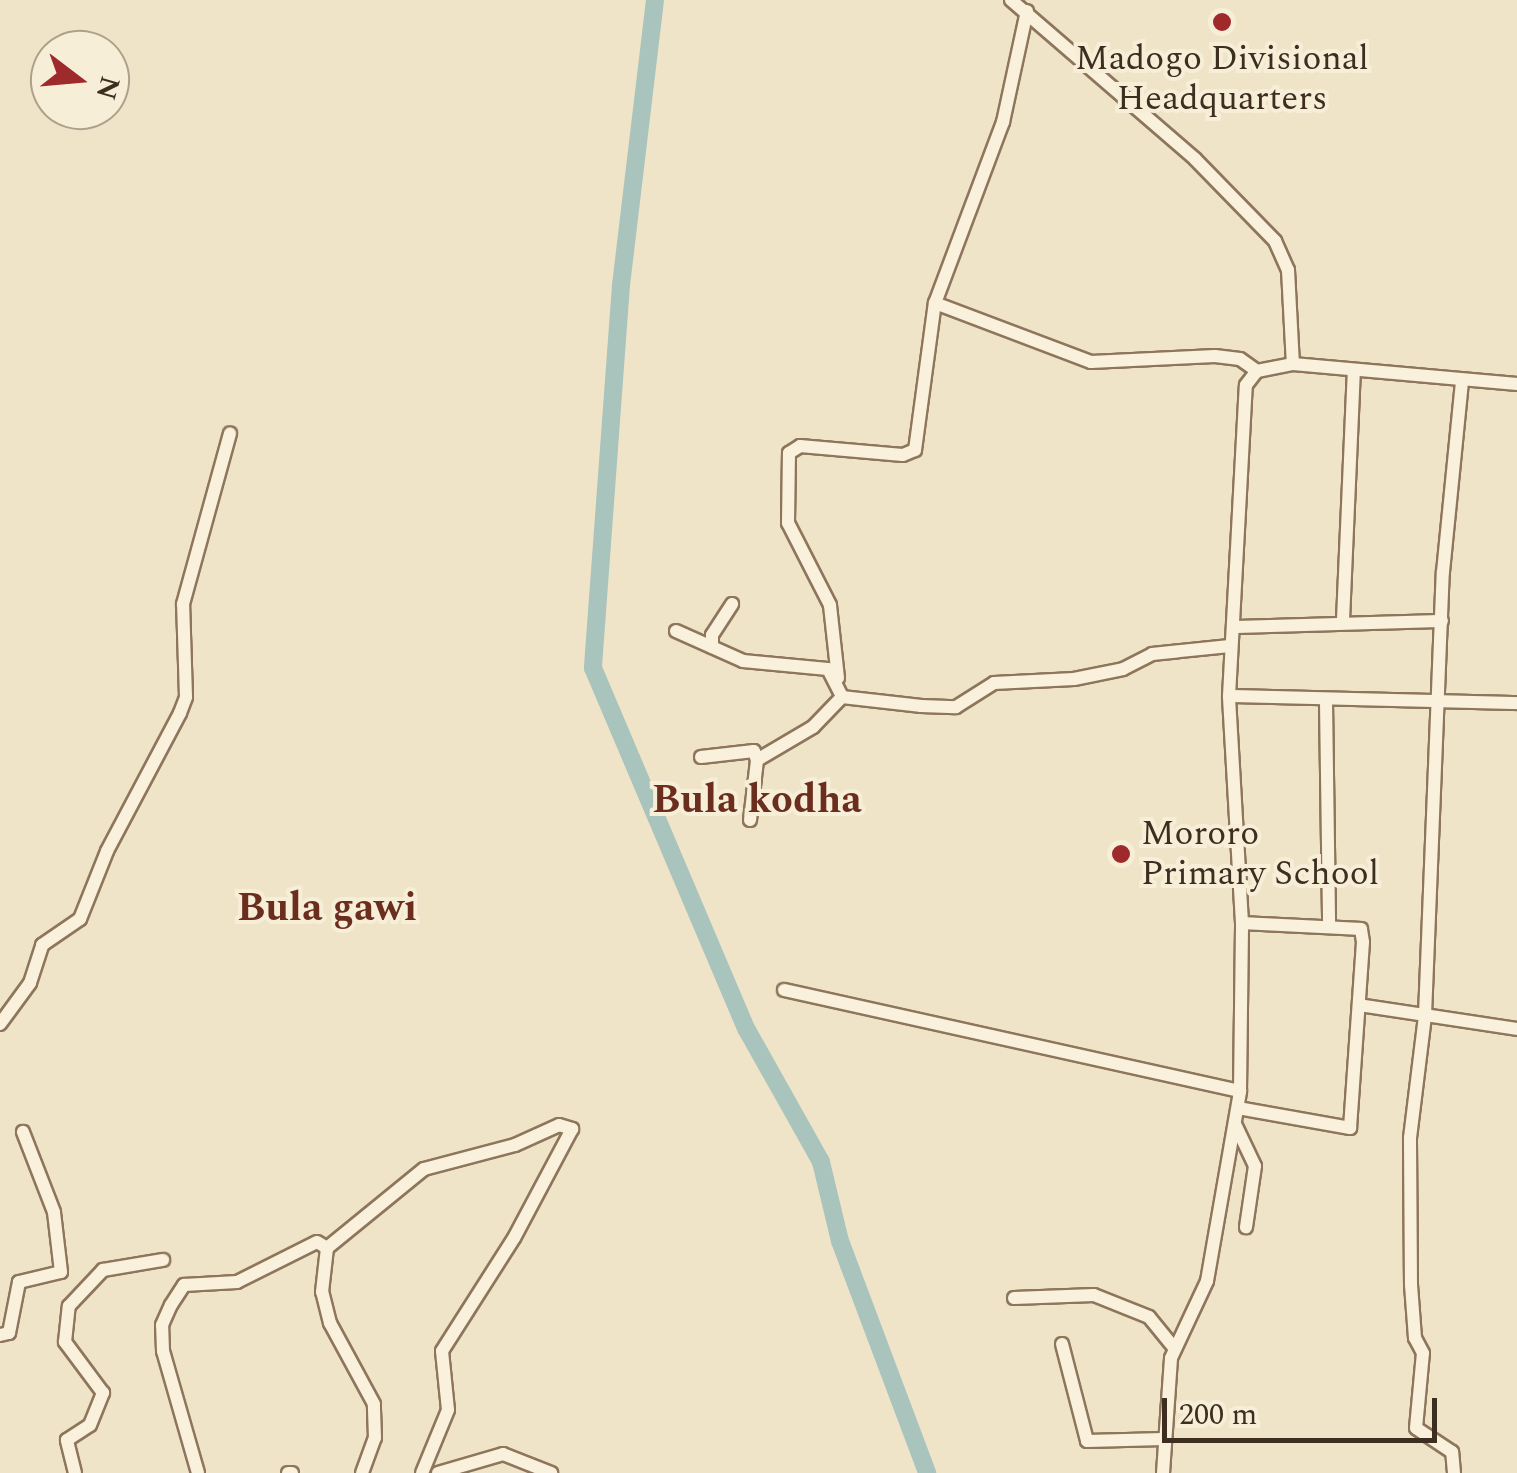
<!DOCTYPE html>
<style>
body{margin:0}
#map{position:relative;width:1517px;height:1473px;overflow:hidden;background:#f0e4c8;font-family:Spectral,serif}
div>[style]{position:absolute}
.river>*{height:18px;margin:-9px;padding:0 9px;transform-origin:9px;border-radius:9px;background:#a9c4bc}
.roads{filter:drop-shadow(2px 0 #8d765c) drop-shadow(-2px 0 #8d765c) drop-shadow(0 2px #8d765c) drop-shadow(0 -2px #8d765c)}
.minor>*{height:12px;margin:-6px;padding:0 6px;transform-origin:6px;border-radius:6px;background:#faf1dc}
.dots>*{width:28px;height:28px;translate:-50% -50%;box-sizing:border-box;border:5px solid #f7eed8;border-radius:50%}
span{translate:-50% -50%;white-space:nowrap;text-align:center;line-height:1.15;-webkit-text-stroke:8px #f7eed8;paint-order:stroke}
.poi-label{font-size:35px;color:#3d2e20}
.left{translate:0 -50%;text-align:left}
.quarter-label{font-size:40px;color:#6b2e1e;font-weight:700}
.north{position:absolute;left:30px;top:30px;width:100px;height:100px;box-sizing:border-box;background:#f7eed8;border:2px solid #ada18e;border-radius:50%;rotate:106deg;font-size:28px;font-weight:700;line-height:40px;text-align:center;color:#3d2e20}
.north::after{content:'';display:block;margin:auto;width:35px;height:45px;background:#9e2a2b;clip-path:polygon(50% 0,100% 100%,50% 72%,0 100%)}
.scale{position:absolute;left:1162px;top:1398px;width:275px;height:45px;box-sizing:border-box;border:5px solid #3d2e20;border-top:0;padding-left:12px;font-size:30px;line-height:35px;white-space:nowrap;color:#3d2e20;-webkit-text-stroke:8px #f7eed8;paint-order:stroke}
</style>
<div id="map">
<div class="river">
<div style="left:655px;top:0;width:287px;rotate:96.8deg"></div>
<div style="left:621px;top:285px;width:384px;rotate:94.2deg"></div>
<div style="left:593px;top:668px;width:393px;rotate:67deg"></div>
<div style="left:747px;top:1030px;width:151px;rotate:60.7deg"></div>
<div style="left:821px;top:1162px;width:81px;rotate:76.5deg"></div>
<div style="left:840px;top:1241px;width:248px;rotate:69.4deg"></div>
</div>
<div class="roads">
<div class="minor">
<div style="left:1011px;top:0;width:243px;rotate:40.8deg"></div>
<div style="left:1195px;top:159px;width:115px;rotate:45.7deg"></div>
<div style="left:1275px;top:241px;width:32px;rotate:66deg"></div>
<div style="left:1288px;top:270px;width:94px;rotate:87deg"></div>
<div style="left:1027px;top:11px;width:114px;rotate:102.2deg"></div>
<div style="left:1003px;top:122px;width:193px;rotate:110.6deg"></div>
<div style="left:935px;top:303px;width:167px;rotate:20.7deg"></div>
<div style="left:1091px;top:362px;width:124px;rotate:-2.8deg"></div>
<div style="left:1215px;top:356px;width:25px;rotate:7deg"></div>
<div style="left:1240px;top:359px;width:21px;rotate:35deg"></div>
<div style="left:1343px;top:620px;width:250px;rotate:-87.5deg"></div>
<div style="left:1234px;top:627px;width:208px;rotate:-1.7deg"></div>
<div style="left:676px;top:631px;width:73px;rotate:24.1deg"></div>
<div style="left:743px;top:661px;width:85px;rotate:5.4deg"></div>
<div style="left:828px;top:669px;width:31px;rotate:63deg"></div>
<div style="left:842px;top:697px;width:80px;rotate:6.5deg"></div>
<div style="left:921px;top:706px;width:35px;rotate:2deg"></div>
<div style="left:956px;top:707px;width:45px;rotate:-32.3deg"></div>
<div style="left:994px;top:683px;width:80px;rotate:-2.9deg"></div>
<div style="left:1074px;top:679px;width:50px;rotate:-11.5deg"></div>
<div style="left:1123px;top:669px;width:33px;rotate:-27deg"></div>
<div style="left:1152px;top:654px;width:78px;rotate:-5.9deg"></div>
<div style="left:712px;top:647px;width:12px;rotate:-90deg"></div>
<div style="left:712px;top:635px;width:37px;rotate:-57deg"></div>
<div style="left:838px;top:678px;width:73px;rotate:-96.3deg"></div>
<div style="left:830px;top:605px;width:92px;rotate:-117.1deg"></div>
<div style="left:788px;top:523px;width:70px;rotate:-89.2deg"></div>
<div style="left:789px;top:453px;width:13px;rotate:-32deg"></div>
<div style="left:800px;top:446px;width:103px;rotate:5deg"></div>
<div style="left:903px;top:455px;width:13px;rotate:-23deg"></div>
<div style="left:915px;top:450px;width:148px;rotate:-82.3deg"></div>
<div style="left:1229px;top:696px;width:288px;rotate:1.4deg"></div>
<div style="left:1326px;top:702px;width:224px;rotate:89.2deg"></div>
<div style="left:701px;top:757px;width:53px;rotate:-6.5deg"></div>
<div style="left:754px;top:751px;width:9px;rotate:72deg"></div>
<div style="left:750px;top:820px;width:60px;rotate:-83.3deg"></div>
<div style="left:757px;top:760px;width:65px;rotate:-30.5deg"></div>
<div style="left:813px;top:727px;width:42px;rotate:-46deg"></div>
<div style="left:784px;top:990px;width:467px;rotate:12.5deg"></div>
<div style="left:1359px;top:1005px;width:160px;rotate:8.6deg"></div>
<div style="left:0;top:1024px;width:51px;rotate:-53.8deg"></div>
<div style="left:30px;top:983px;width:40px;rotate:-72deg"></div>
<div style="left:42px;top:945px;width:46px;rotate:-34.4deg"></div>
<div style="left:80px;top:919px;width:73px;rotate:-68.3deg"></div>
<div style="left:107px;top:851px;width:156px;rotate:-62.1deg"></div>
<div style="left:180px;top:713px;width:17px;rotate:-69deg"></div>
<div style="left:186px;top:697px;width:93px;rotate:-91.8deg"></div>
<div style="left:183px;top:604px;width:177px;rotate:-74.6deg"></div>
<div style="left:1238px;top:1108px;width:114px;rotate:10.1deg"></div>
<div style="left:1350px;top:1128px;width:186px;rotate:-86deg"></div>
<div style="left:1363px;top:942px;width:13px;rotate:-99deg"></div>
<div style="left:1361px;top:929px;width:119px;rotate:-177.1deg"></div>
<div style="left:1236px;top:1126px;width:44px;rotate:64.6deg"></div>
<div style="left:1255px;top:1166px;width:62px;rotate:98.4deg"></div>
<div style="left:1014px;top:1298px;width:80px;rotate:-2.1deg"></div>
<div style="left:1094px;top:1295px;width:59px;rotate:21.8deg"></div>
<div style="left:1149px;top:1317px;width:41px;rotate:50.9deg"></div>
<div style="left:0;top:1335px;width:9px;rotate:-13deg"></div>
<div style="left:9px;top:1333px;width:52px;rotate:-78.9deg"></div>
<div style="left:19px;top:1282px;width:43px;rotate:-13.4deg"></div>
<div style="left:61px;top:1272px;width:60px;rotate:-96.7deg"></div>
<div style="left:54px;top:1212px;width:86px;rotate:-111.2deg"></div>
<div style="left:1062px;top:1344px;width:100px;rotate:75.5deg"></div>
<div style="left:1087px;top:1441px;width:77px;rotate:-1.5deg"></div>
<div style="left:75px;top:1473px;width:34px;rotate:-104deg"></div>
<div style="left:67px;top:1440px;width:27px;rotate:-33deg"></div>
<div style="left:90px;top:1425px;width:35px;rotate:-68deg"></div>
<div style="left:103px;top:1393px;width:64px;rotate:-126.7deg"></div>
<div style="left:65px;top:1342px;width:36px;rotate:-84deg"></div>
<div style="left:69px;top:1306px;width:50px;rotate:-46.6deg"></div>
<div style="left:103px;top:1270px;width:61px;rotate:-9.5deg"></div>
<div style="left:198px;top:1473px;width:127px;rotate:-106deg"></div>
<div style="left:163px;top:1351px;width:26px;rotate:-92deg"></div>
<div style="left:162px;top:1325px;width:22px;rotate:-66deg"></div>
<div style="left:171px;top:1305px;width:24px;rotate:-57deg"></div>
<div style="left:184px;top:1285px;width:53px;rotate:-3.2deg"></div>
<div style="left:237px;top:1282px;width:89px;rotate:-26.6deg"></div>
<div style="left:317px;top:1242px;width:12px;rotate:31deg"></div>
<div style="left:288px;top:1473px;width:4px"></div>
<div style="left:362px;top:1473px;width:37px;rotate:-70deg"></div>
<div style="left:375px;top:1438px;width:34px;rotate:-92deg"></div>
<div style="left:374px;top:1404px;width:92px;rotate:-118.5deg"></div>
<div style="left:330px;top:1323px;width:32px;rotate:-104deg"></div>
<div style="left:322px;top:1292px;width:44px;rotate:-83.5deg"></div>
<div style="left:327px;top:1248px;width:125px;rotate:-39.2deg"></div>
<div style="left:424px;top:1169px;width:94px;rotate:-14.8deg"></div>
<div style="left:515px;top:1145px;width:48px;rotate:-24.4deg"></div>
<div style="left:559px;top:1125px;width:14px;rotate:17deg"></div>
<div style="left:572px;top:1129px;width:123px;rotate:118deg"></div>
<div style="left:514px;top:1238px;width:134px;rotate:122.5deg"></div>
<div style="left:442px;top:1351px;width:59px;rotate:84.2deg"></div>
<div style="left:448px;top:1410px;width:68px;rotate:112.4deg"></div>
<div style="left:438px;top:1473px;width:68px;rotate:-16.3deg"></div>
<div style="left:503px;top:1454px;width:52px;rotate:21.6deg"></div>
<div style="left:1163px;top:1473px;width:115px;rotate:-86deg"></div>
<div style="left:1171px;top:1358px;width:85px;rotate:-64.9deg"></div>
<div style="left:1207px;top:1281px;width:193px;rotate:-80.1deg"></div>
<div style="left:1240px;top:1091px;width:168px;rotate:-89.3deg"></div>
<div style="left:1242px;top:923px;width:227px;rotate:-93.3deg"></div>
<div style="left:1229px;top:696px;width:311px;rotate:-86.9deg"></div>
<div style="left:1246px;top:385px;width:18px;rotate:-52deg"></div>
<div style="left:1257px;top:371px;width:37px;rotate:-11deg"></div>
<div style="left:1293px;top:364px;width:225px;rotate:5.1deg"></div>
<div style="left:1454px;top:1473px;width:21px;rotate:-95deg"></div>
<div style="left:1452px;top:1452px;width:43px;rotate:-146.3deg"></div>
<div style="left:1416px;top:1428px;width:75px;rotate:-84.7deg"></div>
<div style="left:1423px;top:1353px;width:17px;rotate:-118deg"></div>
<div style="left:1415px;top:1338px;width:53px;rotate:-94.3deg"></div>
<div style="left:1411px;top:1285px;width:147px;rotate:-90.4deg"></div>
<div style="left:1410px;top:1138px;width:124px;rotate:-83deg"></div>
<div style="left:1425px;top:1015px;width:443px;rotate:-87.7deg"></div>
<div style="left:1443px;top:572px;width:193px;rotate:-84.3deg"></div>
</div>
</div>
<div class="dots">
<div style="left:1222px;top:22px;background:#9e2a2b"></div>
<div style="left:1121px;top:854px;background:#9e2a2b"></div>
</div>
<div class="poi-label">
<span style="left:1222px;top:79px">Madogo Divisional<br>Headquarters</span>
<span class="left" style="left:1141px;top:854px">Mororo<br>Primary School</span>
</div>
<div class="quarter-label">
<span style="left:757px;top:801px">Bula kodha</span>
<span style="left:327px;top:909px">Bula gawi</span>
</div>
<div class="north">N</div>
<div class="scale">200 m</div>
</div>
